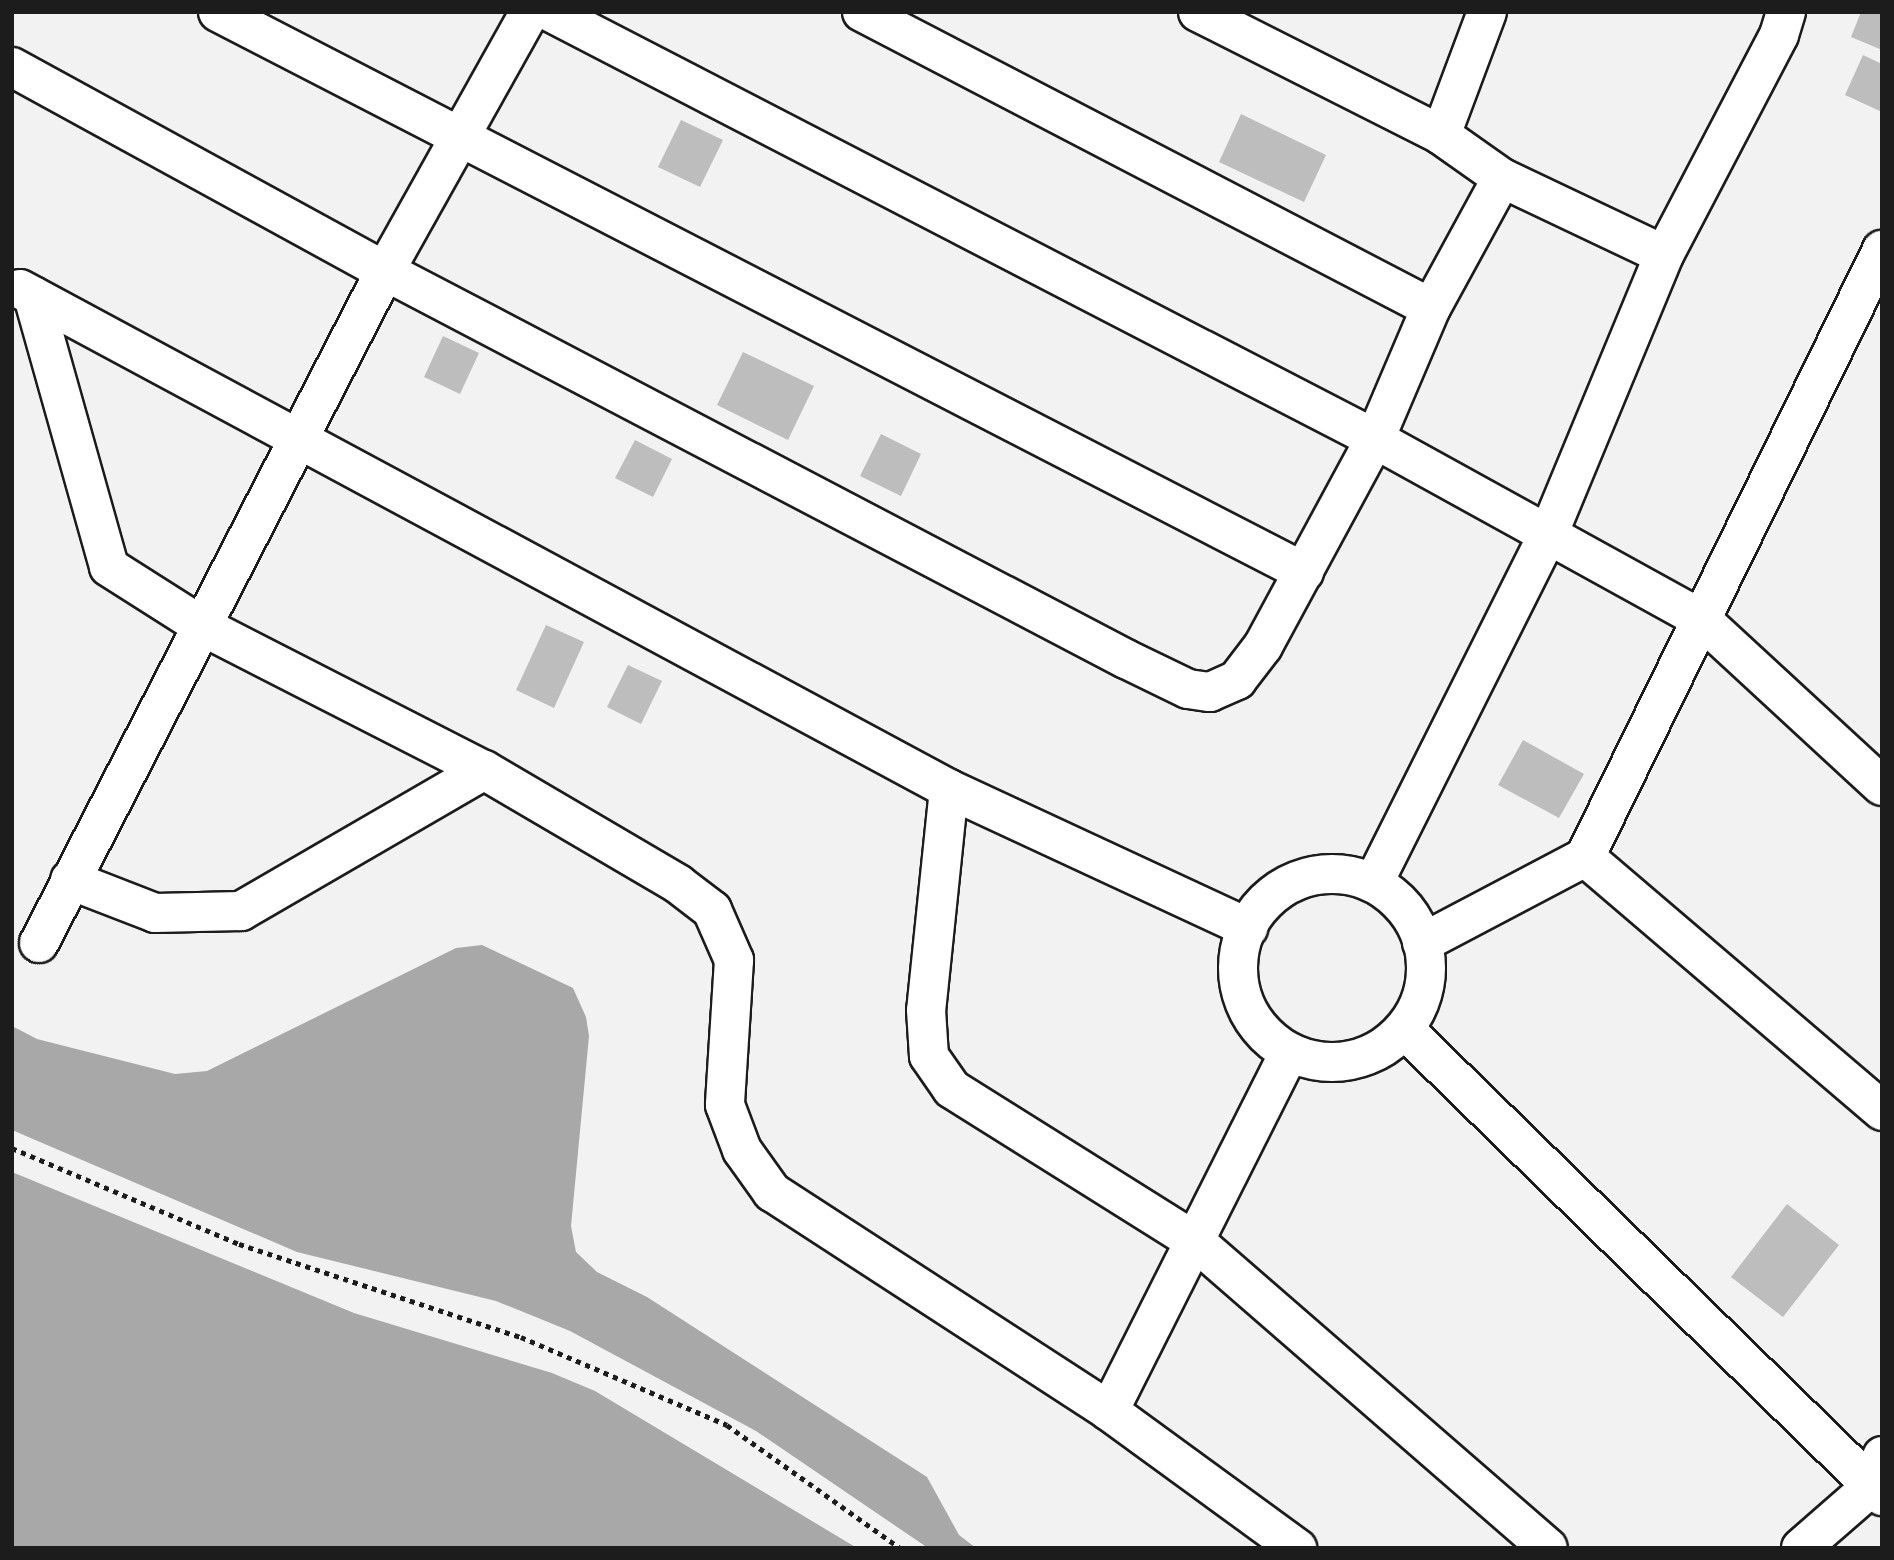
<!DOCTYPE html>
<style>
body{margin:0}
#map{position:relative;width:1894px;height:1560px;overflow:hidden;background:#f2f2f2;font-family:"Balsamiq Sans",sans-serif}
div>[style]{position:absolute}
.water>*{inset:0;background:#a8a8a8}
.building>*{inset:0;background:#bdbdbd}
.path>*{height:4.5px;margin-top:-2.25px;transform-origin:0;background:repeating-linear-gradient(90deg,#1c1c1c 0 5px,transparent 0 10px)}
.roads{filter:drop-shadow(2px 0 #1c1c1c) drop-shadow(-2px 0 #1c1c1c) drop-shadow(0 2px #1c1c1c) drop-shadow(0 -2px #1c1c1c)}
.street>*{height:38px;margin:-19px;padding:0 19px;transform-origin:19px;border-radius:19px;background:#fff}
.street>.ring{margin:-19px;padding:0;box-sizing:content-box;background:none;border:38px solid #fff;border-radius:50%}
span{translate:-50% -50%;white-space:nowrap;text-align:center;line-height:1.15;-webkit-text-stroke:6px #fff;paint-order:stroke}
.frame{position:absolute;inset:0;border:14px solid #1c1c1c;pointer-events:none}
</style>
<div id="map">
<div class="water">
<div style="clip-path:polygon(482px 945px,573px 988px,586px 1017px,589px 1036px,571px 1226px,576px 1252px,597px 1272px,647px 1297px,927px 1477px,959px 1535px,976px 1548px,928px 1548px,756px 1431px,570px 1331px,496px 1301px,297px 1252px,12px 1130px,12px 1026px,37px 1039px,175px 1074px,207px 1071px,456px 948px)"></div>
<div style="clip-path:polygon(12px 1172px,354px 1313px,552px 1373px,595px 1391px,857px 1548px,12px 1548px)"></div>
</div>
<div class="building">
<div style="clip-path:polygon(1861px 12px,1882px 12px,1882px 50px,1851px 37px)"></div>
<div style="clip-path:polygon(1863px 55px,1882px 64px,1882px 112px,1845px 95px)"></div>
<div style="clip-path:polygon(1241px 114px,1326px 155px,1304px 202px,1219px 162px)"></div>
<div style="clip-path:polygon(681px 120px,723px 140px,700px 187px,658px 167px)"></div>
<div style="clip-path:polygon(443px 336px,479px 353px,460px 394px,424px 377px)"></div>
<div style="clip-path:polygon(743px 352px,814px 386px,788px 440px,717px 405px)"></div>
<div style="clip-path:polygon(881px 434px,921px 454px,901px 496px,860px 476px)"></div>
<div style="clip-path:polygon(635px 440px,672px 459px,653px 497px,615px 478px)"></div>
<div style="clip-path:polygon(546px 625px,584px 642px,554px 708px,516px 690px)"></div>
<div style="clip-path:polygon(628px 665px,662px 681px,641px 724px,607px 707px)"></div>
<div style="clip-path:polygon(1523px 740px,1584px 774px,1559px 818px,1498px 785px)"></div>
<div style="clip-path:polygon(1787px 1204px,1839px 1245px,1783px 1317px,1731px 1277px)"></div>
</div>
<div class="path">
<div style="left:12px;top:1148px;width:246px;rotate:22.9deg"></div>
<div style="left:239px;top:1244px;width:297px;rotate:18.3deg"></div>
<div style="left:521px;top:1337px;width:224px;rotate:23.1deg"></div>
<div style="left:727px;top:1425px;width:212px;rotate:35.4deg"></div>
</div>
<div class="roads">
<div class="street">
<div style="left:218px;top:12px;width:1222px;rotate:27.28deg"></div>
<div style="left:550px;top:12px;width:929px;rotate:27.36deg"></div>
<div style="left:1375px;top:439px;width:372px;rotate:28.9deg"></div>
<div style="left:1701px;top:619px;width:246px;rotate:42.7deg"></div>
<div style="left:862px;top:12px;width:641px;rotate:27.48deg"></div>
<div style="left:1198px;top:12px;width:272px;rotate:26.8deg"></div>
<div style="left:1441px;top:135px;width:75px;rotate:35.2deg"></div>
<div style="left:1502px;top:178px;width:179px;rotate:25.4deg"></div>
<div style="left:12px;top:67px;width:425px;rotate:28.7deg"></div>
<div style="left:385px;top:271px;width:836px;rotate:27.64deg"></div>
<div style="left:1126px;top:659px;width:69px;rotate:25.8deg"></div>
<div style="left:1188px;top:689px;width:22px;rotate:8deg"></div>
<div style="left:1210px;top:692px;width:30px;rotate:-24deg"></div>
<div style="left:1237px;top:680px;width:43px;rotate:-52.6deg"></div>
<div style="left:1263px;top:646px;width:235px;rotate:-61.6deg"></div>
<div style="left:1375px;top:439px;width:142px;rotate:-66.9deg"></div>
<div style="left:1431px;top:308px;width:148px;rotate:-61.4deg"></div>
<div style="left:1441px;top:135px;width:131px;rotate:-69.5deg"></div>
<div style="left:20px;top:289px;width:1055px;rotate:28.29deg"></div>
<div style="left:949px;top:789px;width:330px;rotate:24.9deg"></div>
<div style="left:33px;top:296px;width:281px;rotate:74.3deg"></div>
<div style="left:109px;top:567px;width:110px;rotate:32.4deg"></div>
<div style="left:202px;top:626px;width:317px;rotate:27.1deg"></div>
<div style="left:484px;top:770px;width:225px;rotate:30.4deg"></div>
<div style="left:678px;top:884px;width:43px;rotate:37.4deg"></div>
<div style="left:712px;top:910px;width:55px;rotate:66.3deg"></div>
<div style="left:734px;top:960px;width:145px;rotate:93.6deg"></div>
<div style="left:725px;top:1105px;width:48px;rotate:69.3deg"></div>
<div style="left:742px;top:1150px;width:52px;rotate:54.5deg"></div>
<div style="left:772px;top:1192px;width:402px;rotate:33deg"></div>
<div style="left:1109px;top:1411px;width:233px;rotate:36.1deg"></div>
<div style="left:949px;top:789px;width:222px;rotate:95.9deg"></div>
<div style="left:926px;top:1010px;width:46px;rotate:86.3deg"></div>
<div style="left:929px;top:1056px;width:40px;rotate:55.1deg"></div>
<div style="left:952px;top:1089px;width:288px;rotate:32.1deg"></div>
<div style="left:1196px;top:1242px;width:466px;rotate:41deg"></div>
<div style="left:1585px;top:857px;width:391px;rotate:40.5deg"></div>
<div class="ring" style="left:1238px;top:874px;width:150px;height:150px"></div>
<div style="left:70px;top:880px;width:91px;rotate:21.2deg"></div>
<div style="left:155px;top:913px;width:86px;rotate:-1.3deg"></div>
<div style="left:241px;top:911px;width:281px;rotate:-30.1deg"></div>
<div style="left:1374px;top:882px;width:388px;rotate:-63.4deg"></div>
<div style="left:1548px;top:535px;width:303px;rotate:-67.5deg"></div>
<div style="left:1664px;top:255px;width:248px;rotate:-62.4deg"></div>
<div style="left:1779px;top:35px;width:24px;rotate:-73deg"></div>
<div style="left:39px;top:943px;width:756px;rotate:-62.76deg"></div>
<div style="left:385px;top:271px;width:297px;rotate:-60.8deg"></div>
<div style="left:1422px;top:943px;width:184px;rotate:-27.8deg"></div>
<div style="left:1585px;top:857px;width:676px;rotate:-63.93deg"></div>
<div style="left:1405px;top:1030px;width:667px;rotate:44.33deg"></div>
<div style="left:1109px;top:1411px;width:401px;rotate:-63.3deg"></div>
<div style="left:1801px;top:1548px;width:93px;rotate:-41.1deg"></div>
<div style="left:1871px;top:1487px;width:33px;rotate:-70deg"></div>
</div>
</div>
<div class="frame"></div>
</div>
